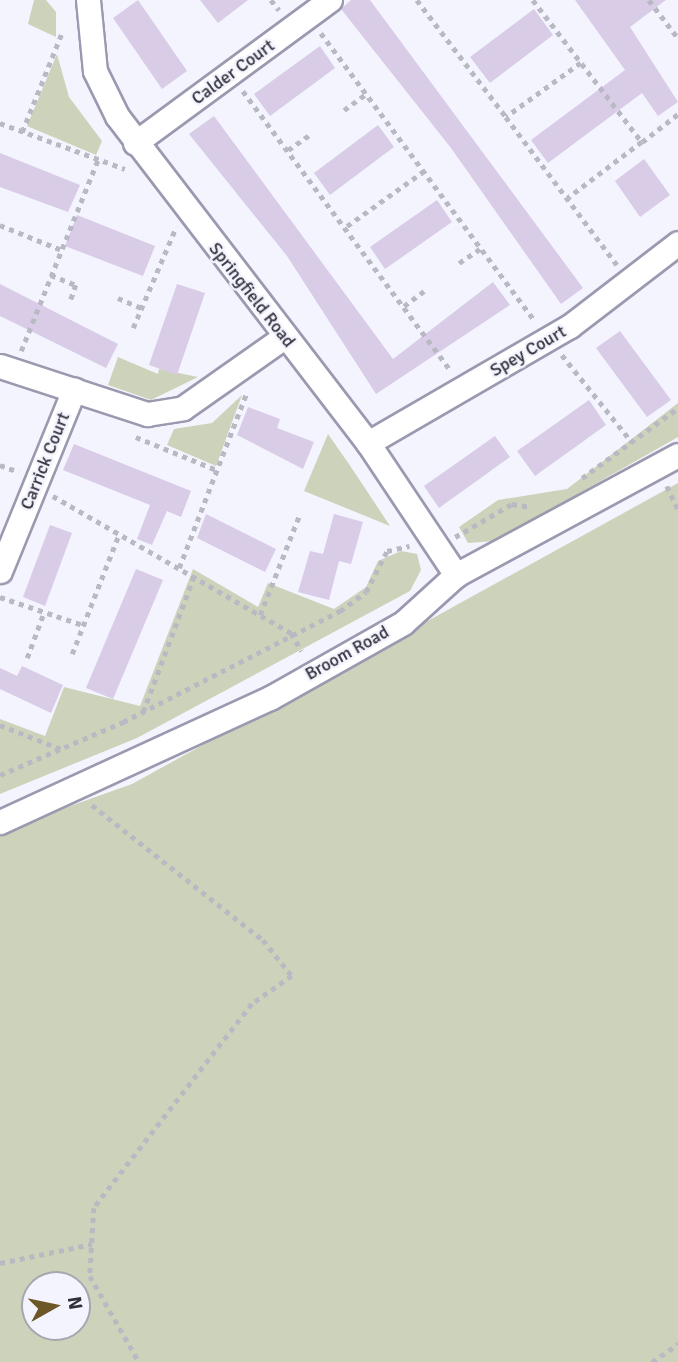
<!DOCTYPE html>
<style>
body{margin:0}
#map{position:relative;width:678px;height:1362px;overflow:hidden;background:#f4f4fe;font-family:Signika,sans-serif}
div>[style]{position:absolute}
.green>*{inset:0;background:#cdd3ba}
.building>*{inset:0;background:#d8cce7}
.path>*{height:4.5px;margin-top:-2.25px;transform-origin:0;background:repeating-linear-gradient(90deg,#b9b9c3 0 5px,transparent 0 10px)}
.roads{filter:drop-shadow(2px 0 #9b99b0) drop-shadow(-2px 0 #9b99b0) drop-shadow(0 2px #9b99b0) drop-shadow(0 -2px #9b99b0)}
.minor>*{height:23px;margin:-11.5px;padding:0 11.5px;transform-origin:11.5px;border-radius:11.5px;background:#fff}
span{translate:-50% -50%;white-space:nowrap;text-align:center;line-height:1.15;-webkit-text-stroke:5px #f4f4fe;paint-order:stroke}
.street-label{font-size:18px;color:#31303a}
.north{position:absolute;left:21px;top:1271px;width:70px;height:70px;box-sizing:border-box;background:#f4f4fe;border:2px solid #a6a6b0;border-radius:50%;rotate:81deg;font-size:19px;font-weight:700;line-height:28px;text-align:center;color:#31303a}
.north::after{content:'';display:block;margin:auto;width:24px;height:32px;background:#6e5727;clip-path:polygon(50% 0,100% 100%,50% 72%,0 100%)}
</style>
<div id="map">
<div class="green">
<div style="clip-path:polygon(34px 0,46px 0,56px 12px,56px 37px,28px 24px)"></div>
<div style="clip-path:polygon(57px 54px,69px 97px,102px 141px,96px 155px,27px 126px)"></div>
<div style="clip-path:polygon(118px 357px,158px 374px,159px 369px,198px 377px,151px 400px,108px 385px)"></div>
<div style="clip-path:polygon(242px 395px,216px 466px,167px 445px,174px 429px,212px 423px)"></div>
<div style="clip-path:polygon(678px 403px,678px 437px,495px 541px,468px 543px,459px 527px,498px 500px,567px 489px)"></div>
<div style="clip-path:polygon(328px 434px,351px 467px,390px 526px,304px 491px)"></div>
<div style="clip-path:polygon(evenodd,678px 483px,678px 1362px,0 1362px,0 831px,132px 784px,678px 483px,35px 1285px,77px 1285px,77px 1327px,35px 1327px,35px 1285px)"></div>
<div style="clip-path:polygon(401px 551px,417px 554px,421px 570px,410px 591px,137px 738px,0 794px,0 719px,45px 736px,64px 687px,140px 706px,193px 569px,258px 607px,268px 583px,334px 609px,366px 587px,378px 561px)"></div>
</div>
<div class="building">
<div style="clip-path:polygon(138px 0,187px 71px,162px 89px,113px 18px)"></div>
<div style="clip-path:polygon(200px 0,248px 0,218px 23px)"></div>
<div style="clip-path:polygon(351px 0,370px 0,583px 288px,561px 304px,451px 148px,341px 9px)"></div>
<div style="clip-path:polygon(575px 0,666px 0,630px 27px,678px 102px,658px 116px,642px 93px,548px 163px,531px 140px,625px 70px)"></div>
<div style="clip-path:polygon(534px 9px,553px 35px,490px 83px,470px 57px)"></div>
<div style="clip-path:polygon(320px 46px,335px 68px,270px 116px,254px 94px)"></div>
<div style="clip-path:polygon(214px 116px,393px 359px,493px 282px,510px 305px,376px 394px,287px 256px,189px 134px)"></div>
<div style="clip-path:polygon(378px 125px,394px 147px,330px 195px,314px 173px)"></div>
<div style="clip-path:polygon(0 153px,80px 185px,68px 212px,0 187px)"></div>
<div style="clip-path:polygon(644px 159px,670px 195px,640px 217px,615px 181px)"></div>
<div style="clip-path:polygon(437px 200px,452px 222px,385px 269px,370px 247px)"></div>
<div style="clip-path:polygon(77px 215px,155px 246px,143px 276px,65px 246px)"></div>
<div style="clip-path:polygon(0 284px,118px 344px,106px 368px,0 316px)"></div>
<div style="clip-path:polygon(177px 284px,205px 293px,177px 375px,149px 365px)"></div>
<div style="clip-path:polygon(620px 331px,671px 400px,647px 417px,596px 348px)"></div>
<div style="clip-path:polygon(589px 400px,606px 425px,535px 476px,517px 451px)"></div>
<div style="clip-path:polygon(248px 407px,280px 419px,277px 428px,314px 442px,303px 469px,237px 435px)"></div>
<div style="clip-path:polygon(495px 436px,510px 457px,439px 508px,424px 486px)"></div>
<div style="clip-path:polygon(74px 444px,191px 491px,181px 517px,167px 511px,152px 545px,137px 539px,150px 505px,63px 470px)"></div>
<div style="clip-path:polygon(206px 514px,276px 549px,265px 572px,197px 538px)"></div>
<div style="clip-path:polygon(334px 514px,363px 522px,351px 564px,339px 561px,329px 600px,298px 592px,310px 551px,323px 554px)"></div>
<div style="clip-path:polygon(50px 525px,72px 533px,45px 606px,23px 597px)"></div>
<div style="clip-path:polygon(136px 569px,163px 580px,113px 699px,86px 688px)"></div>
<div style="clip-path:polygon(22px 666px,63px 685px,51px 713px,0 689px,0 668px,17px 676px)"></div>
</div>
<div class="path">
<div style="left:271px;top:0;width:13px;rotate:51deg"></div>
<div style="left:417px;top:0;width:147px;rotate:52.7deg"></div>
<div style="left:533px;top:0;width:179px;rotate:52.5deg"></div>
<div style="left:642px;top:142px;width:93px;rotate:142.9deg"></div>
<div style="left:649px;top:0;width:48px;rotate:52.7deg"></div>
<div style="left:321px;top:33px;width:359px;rotate:53.4deg"></div>
<div style="left:581px;top:63px;width:92px;rotate:144.2deg"></div>
<div style="left:506px;top:117px;width:185px;rotate:53.1deg"></div>
<div style="left:243px;top:91px;width:349px;rotate:53.4deg"></div>
<div style="left:344px;top:110px;width:27px;rotate:-36deg"></div>
<div style="left:0;top:123px;width:133px;rotate:20.2deg"></div>
<div style="left:22px;top:132px;width:105px;rotate:-68.1deg"></div>
<div style="left:642px;top:142px;width:46px;rotate:-37.9deg"></div>
<div style="left:288px;top:150px;width:28px;rotate:-35deg"></div>
<div style="left:0;top:225px;width:67px;rotate:22deg"></div>
<div style="left:347px;top:226px;width:95px;rotate:-35.5deg"></div>
<div style="left:459px;top:263px;width:27px;rotate:-34deg"></div>
<div style="left:51px;top:275px;width:27px;rotate:22deg"></div>
<div style="left:76px;top:285px;width:18px;rotate:109deg"></div>
<div style="left:118px;top:298px;width:25px;rotate:23deg"></div>
<div style="left:404px;top:306px;width:25px;rotate:-37deg"></div>
<div style="left:133px;top:328px;width:110px;rotate:-66.9deg"></div>
<div style="left:21px;top:351px;width:207px;rotate:-68.1deg"></div>
<div style="left:562px;top:355px;width:112px;rotate:51.2deg"></div>
<div style="left:136px;top:437px;width:87px;rotate:22.2deg"></div>
<div style="left:0;top:465px;width:20px;rotate:20deg"></div>
<div style="left:582px;top:478px;width:119px;rotate:-36.1deg"></div>
<div style="left:667px;top:486px;width:26px;rotate:65deg"></div>
<div style="left:53px;top:496px;width:275px;rotate:29.9deg"></div>
<div style="left:291px;top:633px;width:21px;rotate:59deg"></div>
<div style="left:455px;top:537px;width:66px;rotate:-30.1deg"></div>
<div style="left:512px;top:504px;width:19px;rotate:9deg"></div>
<div style="left:179px;top:568px;width:189px;rotate:-68.9deg"></div>
<div style="left:0;top:597px;width:88px;rotate:18.6deg"></div>
<div style="left:260px;top:615px;width:106px;rotate:-68.5deg"></div>
<div style="left:72px;top:654px;width:129px;rotate:-68.6deg"></div>
<div style="left:27px;top:658px;width:49px;rotate:-69.7deg"></div>
<div style="left:143px;top:712px;width:145px;rotate:-69.4deg"></div>
<div style="left:0;top:725px;width:66px;rotate:21.5deg"></div>
<div style="left:0;top:775px;width:134px;rotate:-23.3deg"></div>
<div style="left:123px;top:722px;width:244px;rotate:-27.1deg"></div>
<div style="left:340px;top:611px;width:32px;rotate:-36deg"></div>
<div style="left:366px;top:592px;width:46px;rotate:-62.9deg"></div>
<div style="left:387px;top:551px;width:23px;rotate:-13deg"></div>
<div style="left:92px;top:805px;width:218px;rotate:38.3deg"></div>
<div style="left:263px;top:940px;width:46px;rotate:51.1deg"></div>
<div style="left:292px;top:976px;width:49px;rotate:145deg"></div>
<div style="left:252px;top:1004px;width:258px;rotate:127.8deg"></div>
<div style="left:94px;top:1208px;width:68px;rotate:93.4deg"></div>
<div style="left:90px;top:1276px;width:99px;rotate:60.3deg"></div>
<div style="left:0;top:1263px;width:94px;rotate:-11.7deg"></div>
<div style="left:652px;top:1362px;width:32px;rotate:-35deg"></div>
</div>
<div class="roads">
<div class="minor">
<div style="left:88px;top:0;width:71px;rotate:84.4deg"></div>
<div style="left:95px;top:71px;width:50px;rotate:63.9deg"></div>
<div style="left:117px;top:116px;width:412px;rotate:52.5deg"></div>
<div style="left:368px;top:443px;width:159px;rotate:56.3deg"></div>
<div style="left:135px;top:143px;width:242px;rotate:-36.3deg"></div>
<div style="left:0;top:366px;width:155px;rotate:18.1deg"></div>
<div style="left:147px;top:414px;width:36px;rotate:-9deg"></div>
<div style="left:183px;top:408px;width:123px;rotate:-35.1deg"></div>
<div style="left:368px;top:443px;width:233px;rotate:-30.1deg"></div>
<div style="left:570px;top:326px;width:136px;rotate:-37.5deg"></div>
<div style="left:0;top:571px;width:196px;rotate:-67.8deg"></div>
<div style="left:0;top:822px;width:297px;rotate:-24.7deg"></div>
<div style="left:270px;top:698px;width:153px;rotate:-29.4deg"></div>
<div style="left:403px;top:623px;width:72px;rotate:-42.2deg"></div>
<div style="left:456px;top:575px;width:252px;rotate:-28.4deg"></div>
</div>
</div>
<div class="street-label">
<span style="left:233px;top:72px;rotate:-36deg">Calder Court</span>
<span style="left:252px;top:295px;rotate:52deg">Springfield Road</span>
<span style="left:528px;top:351px;rotate:-30deg">Spey Court</span>
<span style="left:45px;top:461px;rotate:-68deg">Carrick Court</span>
<span style="left:347px;top:653px;rotate:-29deg">Broom Road</span>
</div>
<div class="north">N</div>
</div>
